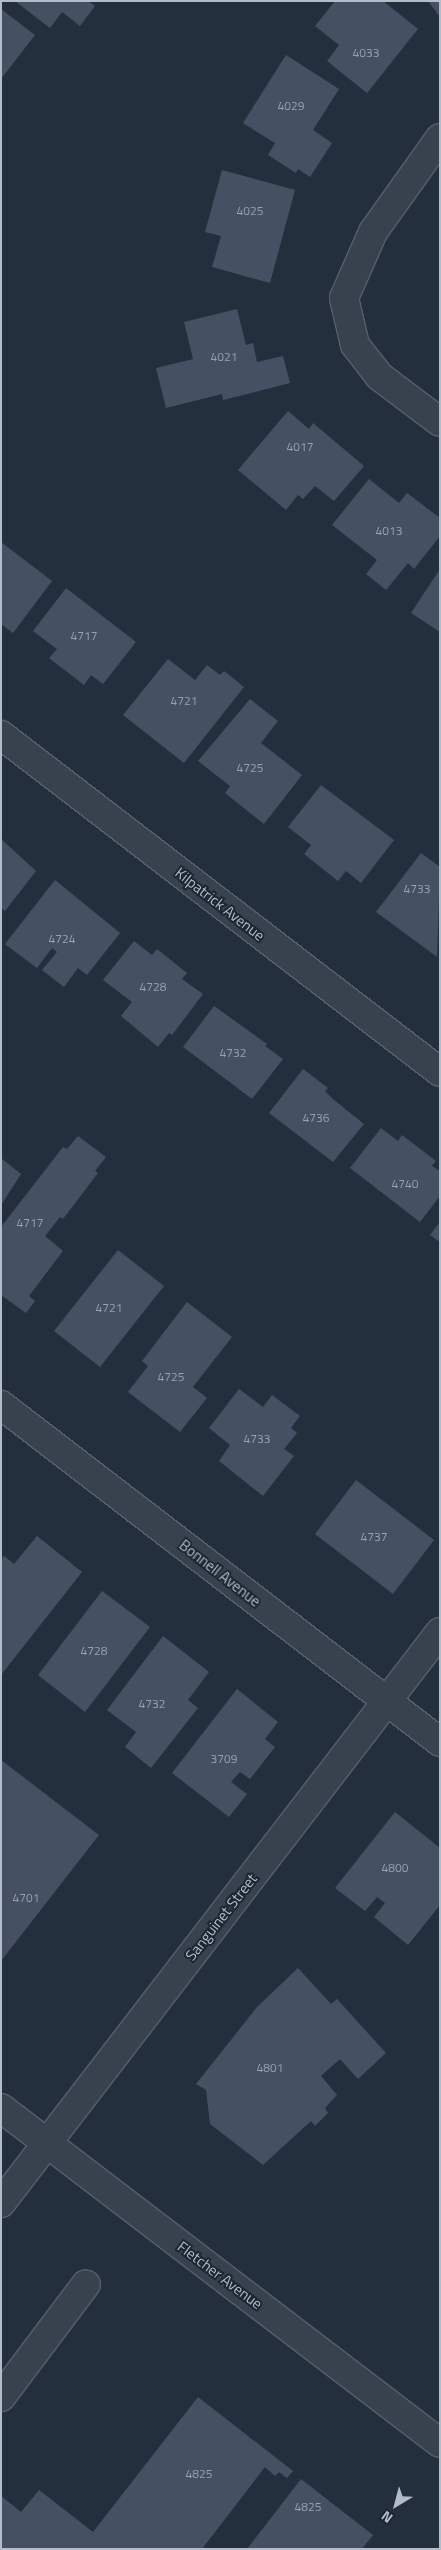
<!DOCTYPE html>
<style>
body{margin:0}
#map{position:relative;width:441px;height:2550px;overflow:hidden;background:#242f3e;font-family:"Titillium Web",sans-serif}
div>[style]{position:absolute}
.building>*{inset:0;background:#455162}
.roads{filter:drop-shadow(1px 0 #565f6c) drop-shadow(-1px 0 #565f6c) drop-shadow(0 1px #565f6c) drop-shadow(0 -1px #565f6c)}
.minor>*{height:28px;margin:-14px;padding:0 14px;transform-origin:14px;border-radius:14px;background:#38414e}
span{translate:-50% -50%;white-space:nowrap;text-align:center;line-height:1.15;-webkit-text-stroke:4px #1d2633;paint-order:stroke}
.number-label{font-size:12px;color:#98a1af}
.number-label span{-webkit-text-stroke-width:0}
.street-label{font-size:15px;color:#b4bcc9}
.frame{position:absolute;inset:0;border:2px solid #b4bcc9;pointer-events:none}
.north{position:absolute;left:371px;top:2480px;width:50px;height:50px;-webkit-text-stroke:4px #1d2633;paint-order:stroke;rotate:217deg;font-size:14px;font-weight:700;line-height:20px;text-align:center;color:#b4bcc9}
.north::after{content:'';display:block;margin:auto;width:18px;height:22px;background:#b4bcc9;clip-path:polygon(50% 0,100% 100%,50% 72%,0 100%)}
</style>
<div id="map">
<div class="building">
<div style="clip-path:polygon(15px 1px,88px 1px,95px 6px,80px 26px,62px 12px,50px 28px)"></div>
<div style="clip-path:polygon(335px 1px,383px 1px,418px 29px,367px 93px,327px 61px,339px 45px,315px 26px)"></div>
<div style="clip-path:polygon(428px 1px,440px 1px,440px 17px)"></div>
<div style="clip-path:polygon(1px 9px,35px 35px,1px 79px)"></div>
<div style="clip-path:polygon(286px 55px,339px 89px,313px 130px,332px 143px,310px 177px,298px 169px,296px 173px,268px 155px,275px 143px,243px 123px)"></div>
<div style="clip-path:polygon(222px 170px,295px 190px,270px 283px,212px 267px,221px 236px,205px 232px)"></div>
<div style="clip-path:polygon(237px 309px,246px 345px,253px 343px,257px 362px,283px 356px,290px 383px,223px 400px,222px 394px,166px 408px,156px 368px,193px 359px,184px 322px)"></div>
<div style="clip-path:polygon(288px 411px,309px 429px,313px 423px,364px 466px,334px 501px,315px 486px,303px 499px,298px 495px,286px 510px,238px 470px)"></div>
<div style="clip-path:polygon(369px 479px,399px 503px,407px 493px,440px 518px,440px 536px,414px 569px,408px 563px,386px 590px,366px 574px,377px 560px,332px 525px)"></div>
<div style="clip-path:polygon(1px 542px,52px 581px,13px 633px,1px 624px)"></div>
<div style="clip-path:polygon(440px 569px,440px 632px,411px 613px)"></div>
<div style="clip-path:polygon(66px 588px,136px 642px,103px 684px,91px 675px,84px 685px,49px 658px,57px 649px,33px 631px)"></div>
<div style="clip-path:polygon(168px 659px,195px 680px,207px 665px,220px 675px,224px 671px,244px 687px,184px 763px,123px 715px)"></div>
<div style="clip-path:polygon(250px 699px,278px 721px,261px 743px,302px 775px,264px 824px,225px 793px,230px 786px,198px 761px)"></div>
<div style="clip-path:polygon(321px 785px,394px 840px,361px 883px,346px 871px,338px 881px,304px 854px,311px 845px,288px 827px)"></div>
<div style="clip-path:polygon(1px 839px,36px 871px,5px 911px,1px 908px)"></div>
<div style="clip-path:polygon(421px 853px,440px 867px,437px 957px,376px 912px)"></div>
<div style="clip-path:polygon(55px 880px,120px 933px,87px 975px,78px 968px,64px 987px,42px 970px,57px 952px,52px 948px,37px 968px,5px 944px)"></div>
<div style="clip-path:polygon(134px 941px,152px 955px,157px 949px,187px 973px,182px 979px,203px 994px,172px 1035px,169px 1033px,158px 1047px,121px 1016px,132px 1002px,103px 980px)"></div>
<div style="clip-path:polygon(214px 1006px,267px 1044px,265px 1046px,283px 1059px,252px 1099px,183px 1047px)"></div>
<div style="clip-path:polygon(303px 1069px,328px 1088px,325px 1091px,334px 1100px,364px 1124px,333px 1162px,269px 1113px)"></div>
<div style="clip-path:polygon(381px 1128px,398px 1141px,402px 1135px,436px 1161px,432px 1166px,440px 1171px,440px 1196px,420px 1222px,350px 1168px)"></div>
<div style="clip-path:polygon(78px 1136px,106px 1157px,95px 1171px,98px 1173px,63px 1219px,60px 1217px,45px 1236px,63px 1251px,29px 1296px,35px 1301px,26px 1313px,1px 1295px,1px 1227px,63px 1147px,67px 1149px)"></div>
<div style="clip-path:polygon(1px 1158px,21px 1174px,1px 1205px)"></div>
<div style="clip-path:polygon(440px 1222px,440px 1242px,430px 1235px)"></div>
<div style="clip-path:polygon(118px 1250px,164px 1286px,100px 1367px,54px 1331px)"></div>
<div style="clip-path:polygon(187px 1302px,232px 1337px,193px 1387px,207px 1398px,180px 1432px,128px 1392px,148px 1366px,142px 1361px)"></div>
<div style="clip-path:polygon(239px 1389px,263px 1407px,272px 1395px,300px 1416px,291px 1428px,297px 1433px,284px 1449px,294px 1456px,263px 1496px,219px 1461px,230px 1445px,209px 1428px)"></div>
<div style="clip-path:polygon(356px 1480px,434px 1540px,393px 1594px,315px 1534px)"></div>
<div style="clip-path:polygon(37px 1536px,82px 1572px,1px 1675px,1px 1559px,4px 1556px,14px 1564px)"></div>
<div style="clip-path:polygon(102px 1591px,150px 1627px,85px 1712px,38px 1675px)"></div>
<div style="clip-path:polygon(163px 1636px,209px 1672px,188px 1700px,198px 1708px,151px 1768px,125px 1747px,136px 1732px,107px 1710px)"></div>
<div style="clip-path:polygon(237px 1689px,278px 1722px,265px 1739px,275px 1747px,250px 1779px,240px 1772px,231px 1782px,247px 1794px,229px 1817px,172px 1773px)"></div>
<div style="clip-path:polygon(1px 1760px,99px 1835px,1px 1961px)"></div>
<div style="clip-path:polygon(395px 1812px,440px 1848px,440px 1905px,408px 1945px,374px 1917px,385px 1903px,377px 1897px,365px 1911px,335px 1888px)"></div>
<div style="clip-path:polygon(298px 1968px,331px 2004px,337px 1999px,386px 2053px,358px 2079px,340px 2059px,321px 2076px,337px 2095px,325px 2108px,328px 2113px,315px 2126px,311px 2121px,263px 2165px,210px 2124px,206px 2090px,196px 2084px,257px 2007px)"></div>
<div style="clip-path:polygon(198px 2397px,293px 2471px,287px 2478px,279px 2472px,275px 2476px,265px 2467px,202px 2549px,1px 2549px,1px 2496px,21px 2512px,39px 2490px,93px 2532px)"></div>
<div style="clip-path:polygon(301px 2479px,373px 2535px,362px 2549px,247px 2549px)"></div>
</div>
<div class="roads">
<div class="minor">
<div style="left:440px;top:138px;width:115px;rotate:125.5deg"></div>
<div style="left:373px;top:232px;width:72px;rotate:113.7deg"></div>
<div style="left:344px;top:298px;width:48px;rotate:76.8deg"></div>
<div style="left:355px;top:345px;width:39px;rotate:52deg"></div>
<div style="left:379px;top:376px;width:76px;rotate:37deg"></div>
<div style="left:1px;top:735px;width:553px;rotate:37.51deg"></div>
<div style="left:1px;top:1405px;width:553px;rotate:37.51deg"></div>
<div style="left:1px;top:2108px;width:552px;rotate:37.35deg"></div>
<div style="left:1px;top:2203px;width:720px;rotate:-52.45deg"></div>
<div style="left:1px;top:2397px;width:141px;rotate:-53deg"></div>
</div>
</div>
<div class="number-label">
<span style="left:366px;top:53px">4033</span>
<span style="left:291px;top:106px">4029</span>
<span style="left:250px;top:211px">4025</span>
<span style="left:224px;top:357px">4021</span>
<span style="left:300px;top:447px">4017</span>
<span style="left:389px;top:531px">4013</span>
<span style="left:84px;top:636px">4717</span>
<span style="left:184px;top:701px">4721</span>
<span style="left:250px;top:768px">4725</span>
<span style="left:417px;top:889px">4733</span>
<span style="left:62px;top:939px">4724</span>
<span style="left:153px;top:987px">4728</span>
<span style="left:233px;top:1053px">4732</span>
<span style="left:316px;top:1118px">4736</span>
<span style="left:405px;top:1184px">4740</span>
<span style="left:30px;top:1223px">4717</span>
<span style="left:109px;top:1308px">4721</span>
<span style="left:171px;top:1377px">4725</span>
<span style="left:257px;top:1439px">4733</span>
<span style="left:374px;top:1537px">4737</span>
<span style="left:94px;top:1651px">4728</span>
<span style="left:152px;top:1704px">4732</span>
<span style="left:224px;top:1759px">3709</span>
<span style="left:395px;top:1868px">4800</span>
<span style="left:26px;top:1898px">4701</span>
<span style="left:270px;top:2068px">4801</span>
<span style="left:199px;top:2474px">4825</span>
<span style="left:308px;top:2507px">4825</span>
</div>
<div class="street-label">
<span style="left:220px;top:904px;rotate:38deg">Kilpatrick Avenue</span>
<span style="left:220px;top:1573px;rotate:38deg">Bonnell Avenue</span>
<span style="left:221px;top:1917px;rotate:-52deg">Sanguinet Street</span>
<span style="left:220px;top:2275px;rotate:37deg">Fletcher Avenue</span>
</div>
<div class="frame"></div>
<div class="north">N</div>
</div>
